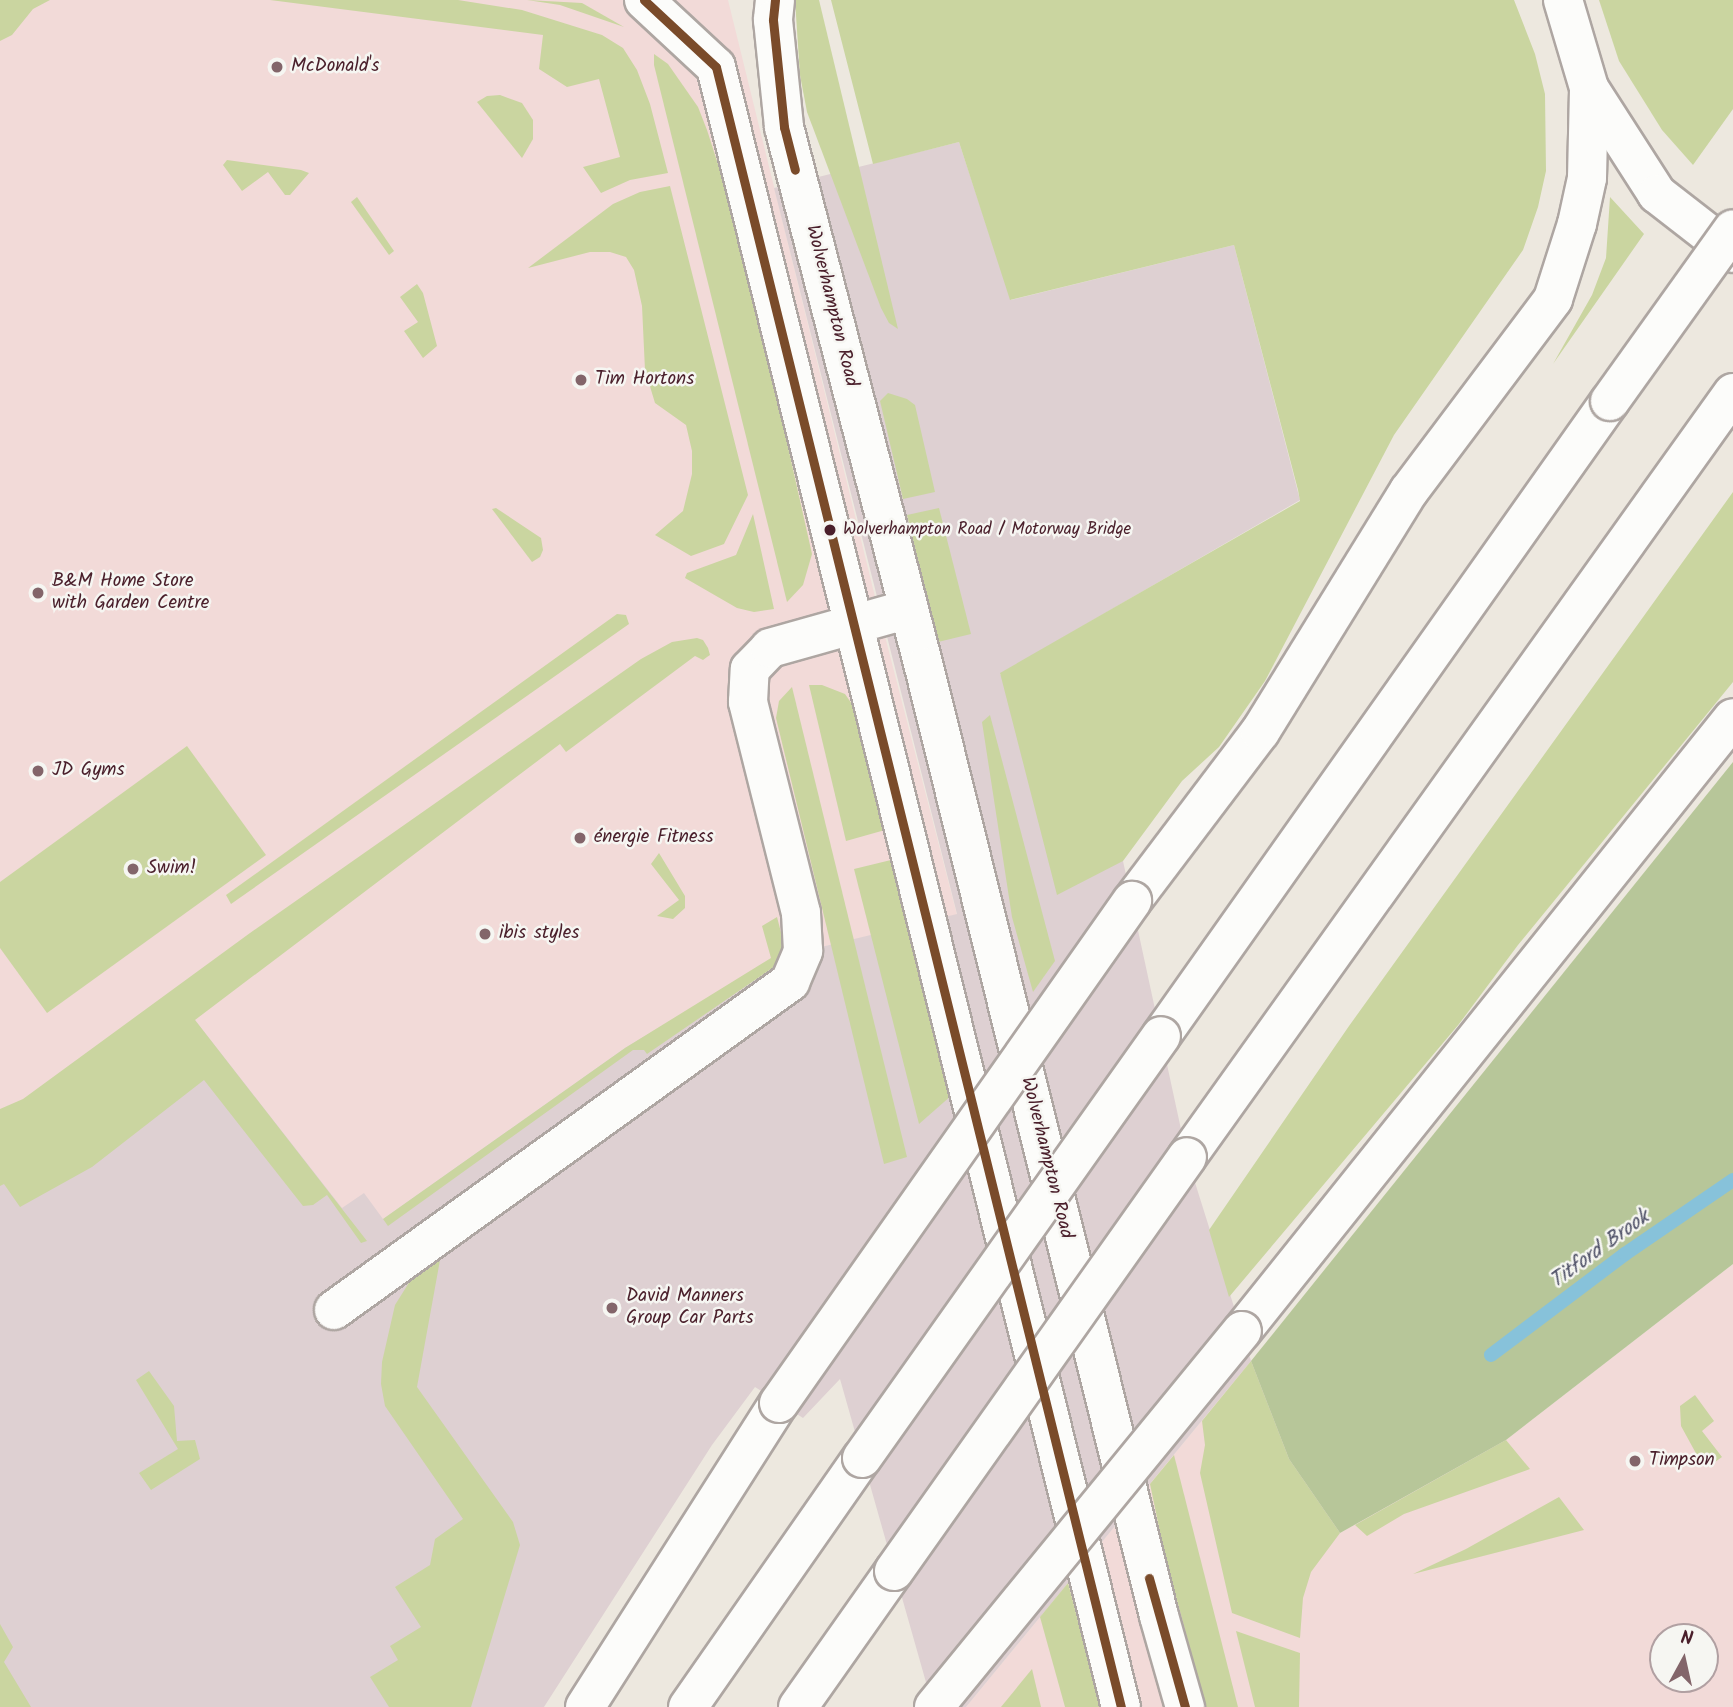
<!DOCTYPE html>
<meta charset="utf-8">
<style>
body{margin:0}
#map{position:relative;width:1733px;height:1707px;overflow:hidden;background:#ede8df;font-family:Kalam,sans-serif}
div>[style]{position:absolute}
.built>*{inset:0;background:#f2dad8}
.industrial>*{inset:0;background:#ded0d2}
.green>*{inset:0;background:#cad5a0}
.forest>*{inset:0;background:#b7c699}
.stream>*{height:14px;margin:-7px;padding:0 7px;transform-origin:7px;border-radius:7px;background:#87c2da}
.roads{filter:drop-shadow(2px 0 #aea6a2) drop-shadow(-2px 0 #aea6a2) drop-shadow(0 2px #aea6a2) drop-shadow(0 -2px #aea6a2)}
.street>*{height:38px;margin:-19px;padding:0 19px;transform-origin:19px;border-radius:19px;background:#fcfcfa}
.highway>*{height:38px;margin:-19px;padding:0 19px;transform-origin:19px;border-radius:19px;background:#fcfcfa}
.bridges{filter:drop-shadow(2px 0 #aea6a2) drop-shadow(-2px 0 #aea6a2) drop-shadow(0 2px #aea6a2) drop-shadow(0 -2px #aea6a2)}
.highway-bridge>*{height:38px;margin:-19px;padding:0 19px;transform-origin:19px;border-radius:19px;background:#fcfcfa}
.bus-1>*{height:9px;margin:-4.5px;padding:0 4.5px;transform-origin:4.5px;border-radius:4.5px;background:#7a4b2a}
.dots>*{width:19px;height:19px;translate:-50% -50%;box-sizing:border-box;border:4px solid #f6f6f2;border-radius:50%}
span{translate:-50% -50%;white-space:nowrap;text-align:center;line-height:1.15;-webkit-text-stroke:5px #f6f6f2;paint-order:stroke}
.bus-label{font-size:17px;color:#4a1f2b}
.left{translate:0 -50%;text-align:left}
.poi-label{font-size:19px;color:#4a1f2b}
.street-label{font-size:19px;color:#4a1f2b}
.water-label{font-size:21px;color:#505268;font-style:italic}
.north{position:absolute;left:1649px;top:1623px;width:70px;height:70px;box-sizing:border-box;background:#f6f6f2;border:2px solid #b1a0a2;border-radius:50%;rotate:8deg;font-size:19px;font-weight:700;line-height:28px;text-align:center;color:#4a1f2b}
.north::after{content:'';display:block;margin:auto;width:24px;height:32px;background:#83656a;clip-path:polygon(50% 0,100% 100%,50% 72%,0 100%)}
</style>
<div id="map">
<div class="built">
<div style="clip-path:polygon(0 0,728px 0,880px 617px,957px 915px,776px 958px,644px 1050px,625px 1048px,383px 1219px,342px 1209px,0 1167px)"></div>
<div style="clip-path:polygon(evenodd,1733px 1264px,1733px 1707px,966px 1707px,1251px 1361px,1289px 1459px,1340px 1533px,1506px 1440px,1733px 1264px,1663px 1637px,1705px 1637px,1705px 1679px,1663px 1679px,1663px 1637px)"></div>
</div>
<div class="industrial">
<div style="clip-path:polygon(959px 142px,1011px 300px,1234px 245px,1300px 500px,1000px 674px,1123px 861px,1187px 1157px,1251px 1361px,966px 1707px,933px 1707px,840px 1379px,803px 1418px,755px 1387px,712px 1445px,544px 1707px,0 1707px,0 1167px,195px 1020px,342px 1208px,364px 1193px,383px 1219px,625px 1048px,776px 958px,957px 914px,774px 188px)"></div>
</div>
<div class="green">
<div style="clip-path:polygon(0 0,50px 0,33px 9px,12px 35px,0 41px)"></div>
<div style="clip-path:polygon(270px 0,458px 0,522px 10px,602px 35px,623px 48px,637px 70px,650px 104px,668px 173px,630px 180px,601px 193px,583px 167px,620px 157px,599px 79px,567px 87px,539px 69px,543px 35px)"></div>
<div style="clip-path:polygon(527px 0,582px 3px,624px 27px,560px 5px)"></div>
<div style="clip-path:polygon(795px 0,819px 0,898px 329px,889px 323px,881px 308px,807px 112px,800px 75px)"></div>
<div style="clip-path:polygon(831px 0,1514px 0,1535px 54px,1545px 94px,1546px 171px,1538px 207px,1523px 250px,1394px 435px,1265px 681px,1219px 747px,1182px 781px,1123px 861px,1057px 895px,1000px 673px,1300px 501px,1298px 490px,1234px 245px,1010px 300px,959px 142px,873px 164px)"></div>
<div style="clip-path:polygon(1599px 0,1733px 0,1733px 109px,1693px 165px,1662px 130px,1619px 61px)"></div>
<div style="clip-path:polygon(654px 54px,668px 64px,698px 107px,707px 130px,727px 192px,762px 331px,812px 554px,803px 585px,787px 602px,654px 65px)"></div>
<div style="clip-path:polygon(500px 95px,522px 103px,533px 120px,533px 139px,522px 158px,477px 102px,487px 96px)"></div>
<div style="clip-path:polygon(227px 160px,301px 170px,309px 173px,290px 195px,285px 195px,268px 172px,242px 191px,223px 165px)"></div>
<div style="clip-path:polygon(670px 186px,748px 495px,724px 544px,691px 556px,655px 535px,683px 511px,692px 474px,692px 451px,686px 425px,655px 403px,645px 370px,642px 306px,634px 270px,626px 257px,610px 252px,590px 252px,528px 268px,613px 204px,640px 192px)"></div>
<div style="clip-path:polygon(357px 197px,394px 251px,389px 255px,351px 202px)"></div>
<div style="clip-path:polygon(1610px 197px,1644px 234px,1553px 364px,1592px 295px,1606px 258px)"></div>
<div style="clip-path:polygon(417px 284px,423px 293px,437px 346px,423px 358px,404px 331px,418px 322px,400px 297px)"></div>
<div style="clip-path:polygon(888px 393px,907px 399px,915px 405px,935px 492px,903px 499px,880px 401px)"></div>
<div style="clip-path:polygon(1733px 492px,1733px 682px,1518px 945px,1459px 1024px,1229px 1297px,1209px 1230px,1349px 1026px)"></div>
<div style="clip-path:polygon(496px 508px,541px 538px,543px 550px,540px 557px,532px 562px,492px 509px)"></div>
<div style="clip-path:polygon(939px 508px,971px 634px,938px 642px,907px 515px)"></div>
<div style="clip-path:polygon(753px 514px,774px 609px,754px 612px,737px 608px,685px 578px,687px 573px,736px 555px)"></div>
<div style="clip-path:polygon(617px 614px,626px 615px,629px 624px,231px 904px,226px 895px)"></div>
<div style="clip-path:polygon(697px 638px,703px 640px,708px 648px,710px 655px,707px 657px,703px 660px,695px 656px,566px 752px,560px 744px,195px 1020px,367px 1241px,361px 1243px,327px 1195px,313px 1205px,303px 1206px,204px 1080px,92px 1167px,20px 1207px,4px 1184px,0 1186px,0 1109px,23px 1099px,250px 933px,641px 659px,672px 642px)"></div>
<div style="clip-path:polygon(809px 685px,822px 685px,845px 694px,854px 707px,885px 830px,846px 841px)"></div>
<div style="clip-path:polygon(792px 687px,907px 1157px,884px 1164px,776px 718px,779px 701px)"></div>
<div style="clip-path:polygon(990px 715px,1055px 961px,1033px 992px,1012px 917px,982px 722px)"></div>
<div style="clip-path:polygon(187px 746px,266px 855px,47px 1013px,0 948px,0 882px)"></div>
<div style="clip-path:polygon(659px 853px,685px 896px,685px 908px,673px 919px,657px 916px,679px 900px,651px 864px)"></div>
<div style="clip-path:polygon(891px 860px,952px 1095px,919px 1124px,854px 869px)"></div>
<div style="clip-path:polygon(777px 917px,784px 944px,781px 962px,647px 1054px,644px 1050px,633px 1050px,388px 1226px,383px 1219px,625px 1048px,771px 958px,762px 926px)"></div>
<div style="clip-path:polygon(442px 1249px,417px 1387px,513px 1522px,520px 1545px,471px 1707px,389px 1707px,370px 1677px,398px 1660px,390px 1646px,421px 1627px,395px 1587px,430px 1565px,435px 1539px,463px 1519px,385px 1406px,381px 1384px,382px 1362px,395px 1305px,410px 1281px)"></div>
<div style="clip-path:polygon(1251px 1361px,1289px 1459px,1340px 1533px,1311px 1572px,1303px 1598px,1300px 1638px,1232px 1613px,1200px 1473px,1205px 1445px,1202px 1421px)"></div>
<div style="clip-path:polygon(149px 1371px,174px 1406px,177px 1441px,195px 1440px,200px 1459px,151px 1490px,139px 1473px,178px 1449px,136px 1380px)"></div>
<div style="clip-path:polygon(1695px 1395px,1714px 1421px,1702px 1431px,1722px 1457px,1715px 1462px,1708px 1463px,1698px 1457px,1681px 1426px,1680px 1406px)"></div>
<div style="clip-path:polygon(1506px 1440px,1530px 1469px,1404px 1514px,1367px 1536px,1355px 1525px)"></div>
<div style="clip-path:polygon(1174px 1455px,1238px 1707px,1206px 1707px,1165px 1556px,1150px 1484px)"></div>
<div style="clip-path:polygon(1559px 1497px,1584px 1530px,1413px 1574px,1466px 1549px)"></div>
<div style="clip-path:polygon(1068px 1583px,1072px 1598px,1100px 1707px,1065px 1707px,1040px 1617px)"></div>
<div style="clip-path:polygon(0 1624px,13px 1647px,4px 1662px,31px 1707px,0 1707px)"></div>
<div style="clip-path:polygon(1236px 1631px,1300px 1653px,1299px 1707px,1255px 1707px)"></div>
<div style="clip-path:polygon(1032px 1669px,1041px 1707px,1001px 1707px)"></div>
</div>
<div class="forest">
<div style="clip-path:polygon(1733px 762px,1733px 1264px,1506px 1440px,1340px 1533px,1289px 1459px,1251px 1361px)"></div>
</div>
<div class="stream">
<div style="left:1491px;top:1355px;width:168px;rotate:-37deg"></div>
<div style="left:1625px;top:1254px;width:131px;rotate:-34.4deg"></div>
</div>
<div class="roads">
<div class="street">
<div style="left:334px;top:1310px;width:562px;rotate:-35.73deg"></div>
<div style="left:790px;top:982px;width:34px;rotate:-67deg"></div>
<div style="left:803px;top:951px;width:38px;rotate:-93deg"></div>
<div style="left:801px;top:913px;width:218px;rotate:-104.1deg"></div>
<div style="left:748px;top:702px;width:33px;rotate:-87deg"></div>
<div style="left:750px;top:669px;width:29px;rotate:-46deg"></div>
<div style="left:770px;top:648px;width:144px;rotate:-15.7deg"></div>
</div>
<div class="highway">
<div style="left:644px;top:0;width:98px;rotate:42.9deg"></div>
<div style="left:716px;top:67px;width:1689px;rotate:76.13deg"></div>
<div style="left:775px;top:0;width:20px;rotate:96deg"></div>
<div style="left:773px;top:20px;width:108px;rotate:84.1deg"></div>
<div style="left:784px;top:127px;width:558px;rotate:75.47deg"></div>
<div style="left:924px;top:667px;width:978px;rotate:76.09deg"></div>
<div style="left:1159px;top:1616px;width:95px;rotate:74.1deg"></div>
<div style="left:1563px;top:0;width:92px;rotate:73.5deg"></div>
<div style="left:1589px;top:88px;width:126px;rotate:57.3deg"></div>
<div style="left:1657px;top:194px;width:96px;rotate:37.8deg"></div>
<div style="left:1132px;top:901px;width:212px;rotate:-52.9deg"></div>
<div style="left:1260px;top:732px;width:283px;rotate:-58.3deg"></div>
<div style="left:1409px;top:491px;width:240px;rotate:-53.1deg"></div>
<div style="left:1553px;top:299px;width:79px;rotate:-72.3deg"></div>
<div style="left:1577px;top:224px;width:47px;rotate:-77.7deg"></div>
<div style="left:1587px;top:178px;width:90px;rotate:-88.7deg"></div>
<div style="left:1161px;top:1036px;width:778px;rotate:-54.74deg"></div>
<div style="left:1187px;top:1157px;width:939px;rotate:-54.45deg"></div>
<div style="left:1242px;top:1331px;width:785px;rotate:-51.31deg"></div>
<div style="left:585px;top:1707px;width:361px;rotate:-57.5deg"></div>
<div style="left:688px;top:1707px;width:304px;rotate:-55.1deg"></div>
<div style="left:798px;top:1707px;width:166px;rotate:-54.8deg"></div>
</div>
</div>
<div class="bridges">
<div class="highway-bridge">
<div style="left:1610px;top:401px;width:211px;rotate:-54.4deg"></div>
<div style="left:779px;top:1403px;width:614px;rotate:-54.89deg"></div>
<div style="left:862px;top:1458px;width:517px;rotate:-54.68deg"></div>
<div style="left:894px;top:1571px;width:507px;rotate:-54.71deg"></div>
<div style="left:934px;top:1707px;width:486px;rotate:-50.7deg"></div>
</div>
</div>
<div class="bus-1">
<div style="left:644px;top:0;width:98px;rotate:42.9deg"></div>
<div style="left:716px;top:67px;width:1689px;rotate:76.13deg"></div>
<div style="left:775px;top:0;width:20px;rotate:96deg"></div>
<div style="left:773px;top:20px;width:108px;rotate:84.1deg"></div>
<div style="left:784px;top:127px;width:44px;rotate:75.7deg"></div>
<div style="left:1149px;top:1578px;width:134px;rotate:74.4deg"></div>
</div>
<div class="dots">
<div style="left:277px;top:67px;background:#83656a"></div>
<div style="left:581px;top:380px;background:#83656a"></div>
<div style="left:830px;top:530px;background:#4a1f2b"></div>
<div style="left:38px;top:593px;background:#83656a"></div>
<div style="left:38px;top:771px;background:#83656a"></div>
<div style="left:580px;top:838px;background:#83656a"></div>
<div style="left:133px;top:869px;background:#83656a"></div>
<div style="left:485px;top:934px;background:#83656a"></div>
<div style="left:612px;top:1308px;background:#83656a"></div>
<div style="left:1635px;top:1461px;background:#83656a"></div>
</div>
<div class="bus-label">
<span class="left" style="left:843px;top:530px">Wolverhampton Road / Motorway Bridge</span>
</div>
<div class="poi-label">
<span class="left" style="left:291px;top:67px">McDonald's</span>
<span class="left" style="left:595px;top:380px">Tim Hortons</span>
<span class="left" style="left:52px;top:593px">B&amp;M Home Store<br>with Garden Centre</span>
<span class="left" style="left:52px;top:771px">JD Gyms</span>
<span class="left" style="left:594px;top:838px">énergie Fitness</span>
<span class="left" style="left:147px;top:869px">Swim!</span>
<span class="left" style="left:499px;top:934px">ibis styles</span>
<span class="left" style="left:626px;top:1308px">David Manners<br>Group Car Parts</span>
<span class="left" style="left:1649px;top:1461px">Timpson</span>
</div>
<div class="street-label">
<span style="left:831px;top:306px;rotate:76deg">Wolverhampton Road</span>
<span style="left:1046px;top:1158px;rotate:76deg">Wolverhampton Road</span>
</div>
<div class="water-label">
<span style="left:1600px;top:1250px;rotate:-36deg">Titford Brook</span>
</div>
<div class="north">N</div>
</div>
